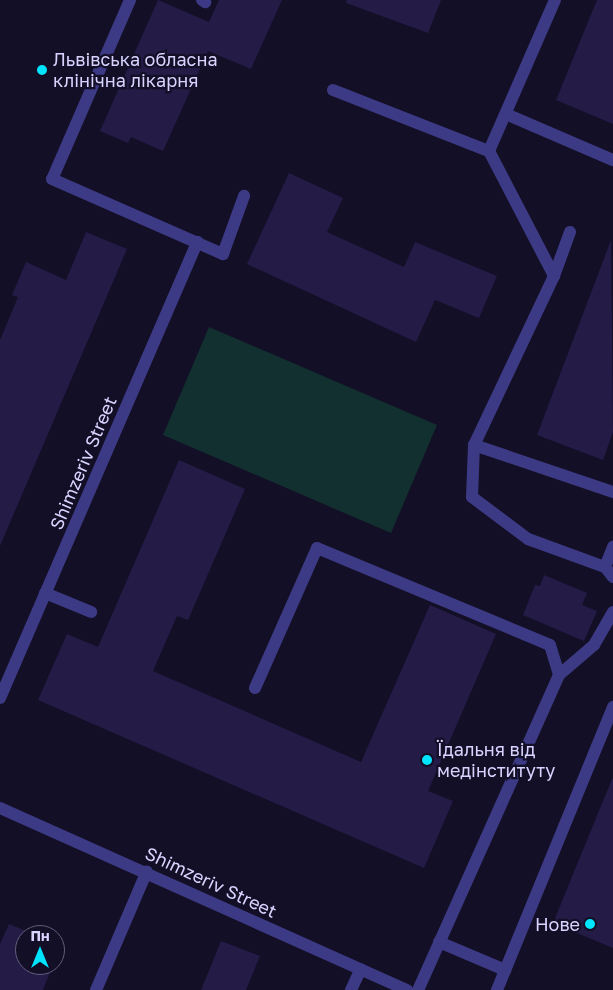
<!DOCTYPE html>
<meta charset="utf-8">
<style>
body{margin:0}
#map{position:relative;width:613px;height:990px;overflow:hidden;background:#130f26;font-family:"Golos Text",sans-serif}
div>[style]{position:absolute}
.green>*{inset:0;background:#12302f}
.building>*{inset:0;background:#241b47}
.service>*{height:12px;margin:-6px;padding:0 6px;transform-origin:6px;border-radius:6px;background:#3d3a85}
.tertiary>*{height:12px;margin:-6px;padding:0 6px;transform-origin:6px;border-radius:6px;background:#3d3a85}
.dots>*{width:14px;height:14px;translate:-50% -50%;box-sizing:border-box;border:2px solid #130f26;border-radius:50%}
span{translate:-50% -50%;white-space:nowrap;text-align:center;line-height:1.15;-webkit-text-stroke:4.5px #130f26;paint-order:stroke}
.poi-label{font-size:18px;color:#d9d4ff}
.left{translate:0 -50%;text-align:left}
.right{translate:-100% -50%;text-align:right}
.street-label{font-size:18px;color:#d9d4ff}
.north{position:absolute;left:15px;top:925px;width:50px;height:50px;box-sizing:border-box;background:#130f26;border:1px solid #625e7d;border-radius:50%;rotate:0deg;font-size:14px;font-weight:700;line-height:20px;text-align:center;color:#d9d4ff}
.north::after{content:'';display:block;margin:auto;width:18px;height:22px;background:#00e5ff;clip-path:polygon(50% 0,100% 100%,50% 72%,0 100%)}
</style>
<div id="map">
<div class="green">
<div style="clip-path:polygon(209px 327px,437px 425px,391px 533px,163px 435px)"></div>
</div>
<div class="building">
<div style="clip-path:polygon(158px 0,209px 22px,219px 0,282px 0,251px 69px,208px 51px,163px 151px,131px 137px,128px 143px,100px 131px)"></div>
<div style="clip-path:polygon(347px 0,441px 0,428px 33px,346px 3px)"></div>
<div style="clip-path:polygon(597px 0,613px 0,613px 124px,556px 100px)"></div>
<div style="clip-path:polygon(289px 173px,343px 198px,327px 232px,404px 267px,415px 242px,497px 276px,479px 318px,435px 300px,416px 342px,247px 264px)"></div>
<div style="clip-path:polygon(86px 232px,127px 249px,0 546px,0 340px,18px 297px,12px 295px,26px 262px,66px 280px)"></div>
<div style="clip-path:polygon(611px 240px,613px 432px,603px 460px,537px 435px)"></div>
<div style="clip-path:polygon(179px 460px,245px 489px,188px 620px,177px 616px,153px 671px,361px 762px,430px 605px,496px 634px,428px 791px,453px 801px,424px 868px,38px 700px,67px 634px,98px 647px)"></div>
<div style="clip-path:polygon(544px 575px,587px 593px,582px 605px,597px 611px,584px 641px,523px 615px,535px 585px,540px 586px)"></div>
<div style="clip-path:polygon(612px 779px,613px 779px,613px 948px,553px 923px)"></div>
<div style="clip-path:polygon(9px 924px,36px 935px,25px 935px,25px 965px,53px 965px,43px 990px,0 990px,0 944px)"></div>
<div style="clip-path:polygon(221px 941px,260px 956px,246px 990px,201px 990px)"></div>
<div style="clip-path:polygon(55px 943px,61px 946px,55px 960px)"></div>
</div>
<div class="service">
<div style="left:130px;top:0;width:195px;rotate:113.5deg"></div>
<div style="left:52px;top:179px;width:187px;rotate:23.7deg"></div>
<div style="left:223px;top:254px;width:62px;rotate:-70.1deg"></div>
<div style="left:202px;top:0;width:4px;rotate:34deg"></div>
<div style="left:333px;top:90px;width:168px;rotate:21.4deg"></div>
<div style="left:489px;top:151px;width:141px;rotate:62.5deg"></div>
<div style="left:506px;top:114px;width:116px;rotate:23.3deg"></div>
<div style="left:489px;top:151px;width:165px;rotate:-66.4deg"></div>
<div style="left:570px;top:232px;width:47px;rotate:110deg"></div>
<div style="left:554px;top:276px;width:187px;rotate:115.3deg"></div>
<div style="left:474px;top:445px;width:52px;rotate:92.2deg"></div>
<div style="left:472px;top:497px;width:70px;rotate:36.9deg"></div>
<div style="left:528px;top:539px;width:82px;rotate:20deg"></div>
<div style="left:605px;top:567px;width:13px;rotate:51deg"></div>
<div style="left:474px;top:445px;width:147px;rotate:18.7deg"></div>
<div style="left:605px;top:567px;width:22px;rotate:-68deg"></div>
<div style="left:45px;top:593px;width:50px;rotate:22.4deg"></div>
<div style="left:559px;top:675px;width:46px;rotate:-40.6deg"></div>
<div style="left:594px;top:645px;width:38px;rotate:-60deg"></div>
<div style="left:255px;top:688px;width:153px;rotate:-66.1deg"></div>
<div style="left:317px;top:548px;width:252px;rotate:22.6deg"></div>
<div style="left:550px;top:645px;width:31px;rotate:73deg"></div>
<div style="left:559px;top:675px;width:345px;rotate:114.1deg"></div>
<div style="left:0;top:698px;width:497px;rotate:-66.6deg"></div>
<div style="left:439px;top:942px;width:72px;rotate:23deg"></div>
<div style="left:96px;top:990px;width:129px;rotate:-66.8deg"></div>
<div style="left:351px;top:990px;width:23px;rotate:-65deg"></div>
<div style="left:497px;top:990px;width:306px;rotate:-67.7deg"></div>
</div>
<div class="tertiary">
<div style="left:0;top:808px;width:446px;rotate:24.1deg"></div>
</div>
<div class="dots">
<div style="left:42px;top:70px;background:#00e5ff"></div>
<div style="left:427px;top:760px;background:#00e5ff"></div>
<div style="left:590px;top:924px;background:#00e5ff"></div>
</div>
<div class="poi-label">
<span class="left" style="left:53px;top:70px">Львівська обласна<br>клінічна лікарня</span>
<span class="left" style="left:437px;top:760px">Їдальня від<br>медінституту</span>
<span class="right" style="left:580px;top:924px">Нове</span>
</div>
<div class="street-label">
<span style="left:83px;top:463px;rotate:-67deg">Shimzeriv Street</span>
<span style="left:211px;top:882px;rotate:25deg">Shimzeriv Street</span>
</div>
<div class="north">Пн</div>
</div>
